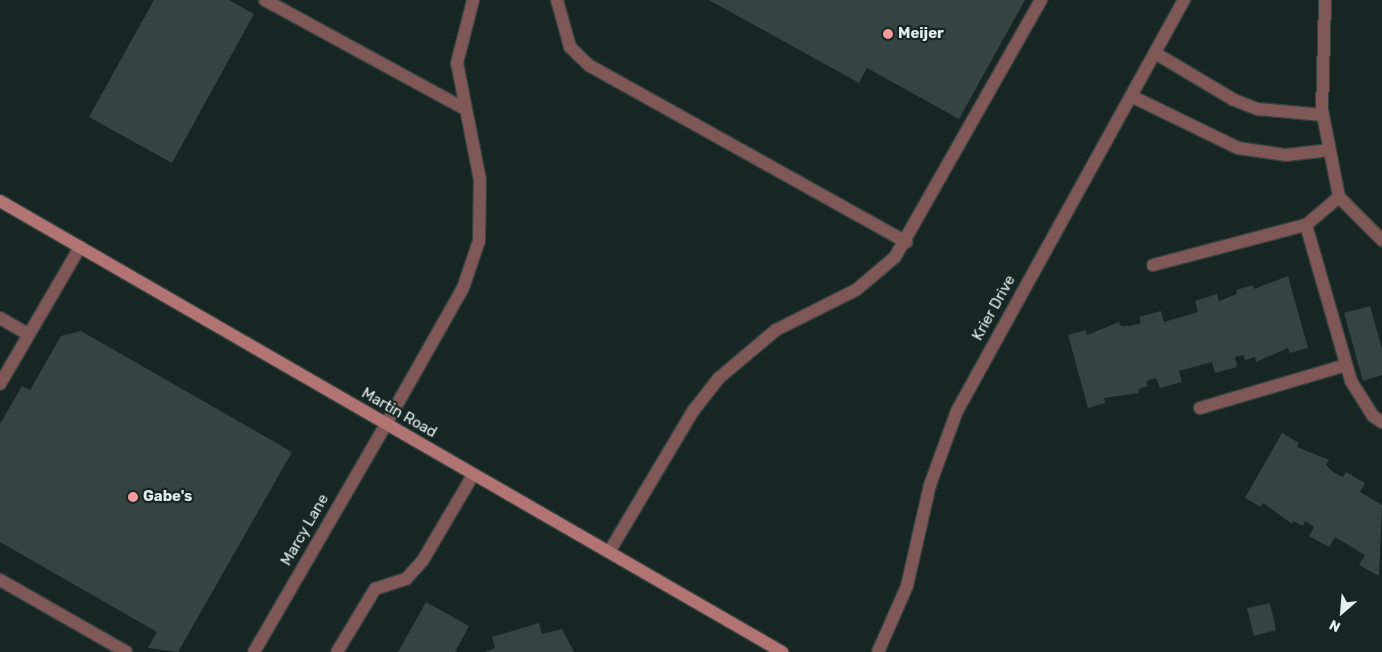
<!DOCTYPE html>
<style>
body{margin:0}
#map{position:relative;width:1382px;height:652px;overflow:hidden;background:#172623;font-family:Rubik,sans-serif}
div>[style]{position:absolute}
.building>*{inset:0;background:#344441}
.roads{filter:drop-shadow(1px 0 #34423f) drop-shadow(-1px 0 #34423f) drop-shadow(0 1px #34423f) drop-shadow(0 -1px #34423f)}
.lane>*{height:12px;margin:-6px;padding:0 6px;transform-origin:6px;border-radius:6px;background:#7e5756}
.street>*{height:12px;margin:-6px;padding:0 6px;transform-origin:6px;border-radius:6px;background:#7e5756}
.secondary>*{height:12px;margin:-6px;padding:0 6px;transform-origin:6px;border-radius:6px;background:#b17472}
.dots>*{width:14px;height:14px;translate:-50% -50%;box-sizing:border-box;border:2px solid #172623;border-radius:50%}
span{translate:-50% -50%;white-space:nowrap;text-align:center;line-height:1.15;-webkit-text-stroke:4.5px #172623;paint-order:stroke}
.poi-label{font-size:15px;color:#e4eeec;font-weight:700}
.left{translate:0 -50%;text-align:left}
.street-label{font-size:15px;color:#e4eeec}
.north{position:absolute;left:1317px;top:587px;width:50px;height:50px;-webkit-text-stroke:4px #172623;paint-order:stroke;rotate:207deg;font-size:14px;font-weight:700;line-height:20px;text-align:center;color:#e4eeec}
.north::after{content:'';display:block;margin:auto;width:18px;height:22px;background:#e4eeec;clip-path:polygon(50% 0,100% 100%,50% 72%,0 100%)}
</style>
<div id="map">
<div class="building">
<div style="clip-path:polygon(154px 0,229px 0,254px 14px,172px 163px,89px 117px)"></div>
<div style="clip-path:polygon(709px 0,1025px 0,959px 119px,867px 68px,859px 83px)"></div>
<div style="clip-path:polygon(1288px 276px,1308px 348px,1290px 353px,1288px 348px,1256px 362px,1255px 357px,1245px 360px,1244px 355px,1235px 357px,1237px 367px,1215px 373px,1212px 362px,1179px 371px,1182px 382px,1160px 388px,1156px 378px,1146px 381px,1148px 386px,1138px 389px,1139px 393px,1104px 398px,1105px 403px,1088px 408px,1068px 335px,1086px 330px,1087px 335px,1119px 322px,1121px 326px,1130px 326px,1141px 323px,1139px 317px,1161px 311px,1164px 322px,1198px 312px,1195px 301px,1217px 294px,1219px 301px,1237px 294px,1236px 290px,1253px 285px,1254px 289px)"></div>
<div style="clip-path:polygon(1370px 306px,1382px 349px,1382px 375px,1363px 381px,1344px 313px)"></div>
<div style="clip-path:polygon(81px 331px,292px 452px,178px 652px,148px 648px,157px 632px,0 542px,0 424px,22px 386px,30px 390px,61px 336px)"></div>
<div style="clip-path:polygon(1282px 433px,1299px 443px,1297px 447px,1329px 460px,1326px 465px,1333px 472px,1343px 477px,1346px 472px,1365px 483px,1360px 492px,1382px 505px,1379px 576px,1359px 565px,1365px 555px,1335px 537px,1329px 547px,1309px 536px,1314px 527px,1305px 521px,1303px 526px,1293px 521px,1292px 524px,1263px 503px,1261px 507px,1245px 498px)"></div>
<div style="clip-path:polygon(426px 602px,469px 626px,455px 652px,398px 652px)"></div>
<div style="clip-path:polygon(1270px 603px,1276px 630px,1254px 636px,1247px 608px)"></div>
<div style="clip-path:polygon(539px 623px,542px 634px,562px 629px,574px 652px,485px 652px,495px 648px,492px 637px)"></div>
</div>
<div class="roads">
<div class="lane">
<div style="left:265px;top:0;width:226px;rotate:28.6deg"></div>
<div style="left:557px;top:0;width:49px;rotate:74.5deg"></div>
<div style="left:570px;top:47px;width:28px;rotate:44deg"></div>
<div style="left:590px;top:66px;width:362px;rotate:29.1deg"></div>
<div style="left:1322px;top:110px;width:110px;rotate:-88.4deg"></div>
<div style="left:1306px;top:225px;width:162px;rotate:73.9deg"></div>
<div style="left:1351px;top:381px;width:41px;rotate:57.8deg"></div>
<div style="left:1373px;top:416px;width:11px;rotate:34deg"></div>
<div style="left:1153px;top:265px;width:158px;rotate:-14.7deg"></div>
<div style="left:1306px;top:225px;width:43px;rotate:-40.3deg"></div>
<div style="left:0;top:318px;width:32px;rotate:30deg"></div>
<div style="left:0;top:384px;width:159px;rotate:-59.7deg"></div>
<div style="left:1200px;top:408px;width:152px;rotate:-16.4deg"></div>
<div style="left:386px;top:424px;width:156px;rotate:-60.5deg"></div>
<div style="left:463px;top:288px;width:50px;rotate:-71.2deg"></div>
<div style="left:479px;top:241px;width:61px;rotate:-89.1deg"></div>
<div style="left:480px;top:180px;width:119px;rotate:-101.1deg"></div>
<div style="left:457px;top:63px;width:65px;rotate:-75.7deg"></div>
<div style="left:609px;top:552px;width:164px;rotate:-59.2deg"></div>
<div style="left:693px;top:411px;width:42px;rotate:-51.8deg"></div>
<div style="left:719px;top:378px;width:75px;rotate:-40.1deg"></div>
<div style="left:776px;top:330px;width:89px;rotate:-26.6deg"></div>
<div style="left:856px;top:290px;width:51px;rotate:-40.2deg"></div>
<div style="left:895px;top:257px;width:296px;rotate:-60.4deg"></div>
<div style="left:0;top:580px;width:145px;rotate:29.7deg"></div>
<div style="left:337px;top:652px;width:74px;rotate:-58.9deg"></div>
<div style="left:375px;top:589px;width:33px;rotate:-18deg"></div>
<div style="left:406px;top:579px;width:25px;rotate:-48deg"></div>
<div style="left:423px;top:560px;width:99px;rotate:-59.5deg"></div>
</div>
<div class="street">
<div style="left:1155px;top:53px;width:92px;rotate:30.7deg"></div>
<div style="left:1234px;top:100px;width:26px;rotate:21deg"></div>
<div style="left:1258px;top:109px;width:65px;rotate:5.3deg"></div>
<div style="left:1131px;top:96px;width:119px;rotate:25.9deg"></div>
<div style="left:1238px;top:148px;width:49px;rotate:8.3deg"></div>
<div style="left:1286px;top:155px;width:44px;rotate:-6.5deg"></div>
<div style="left:1322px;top:110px;width:89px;rotate:78.9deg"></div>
<div style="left:1339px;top:197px;width:61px;rotate:45deg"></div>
<div style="left:254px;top:652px;width:263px;rotate:-59.9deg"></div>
<div style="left:878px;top:652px;width:72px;rotate:-66.3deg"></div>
<div style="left:907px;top:586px;width:104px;rotate:-77.2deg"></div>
<div style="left:930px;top:485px;width:79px;rotate:-70deg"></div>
<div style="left:957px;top:411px;width:470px;rotate:-61.1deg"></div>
</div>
<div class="secondary">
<div style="left:0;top:201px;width:903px;rotate:29.97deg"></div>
</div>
</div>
<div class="dots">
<div style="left:888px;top:34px;background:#f59b99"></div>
<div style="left:133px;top:497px;background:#f59b99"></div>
</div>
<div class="poi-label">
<span class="left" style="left:898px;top:34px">Meijer</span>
<span class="left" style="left:143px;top:497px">Gabe's</span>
</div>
<div class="street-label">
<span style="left:994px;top:308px;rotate:-61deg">Krier Drive</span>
<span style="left:399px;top:413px;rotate:30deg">Martin Road</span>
<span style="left:305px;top:530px;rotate:-60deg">Marcy Lane</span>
</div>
<div class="north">N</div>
</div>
